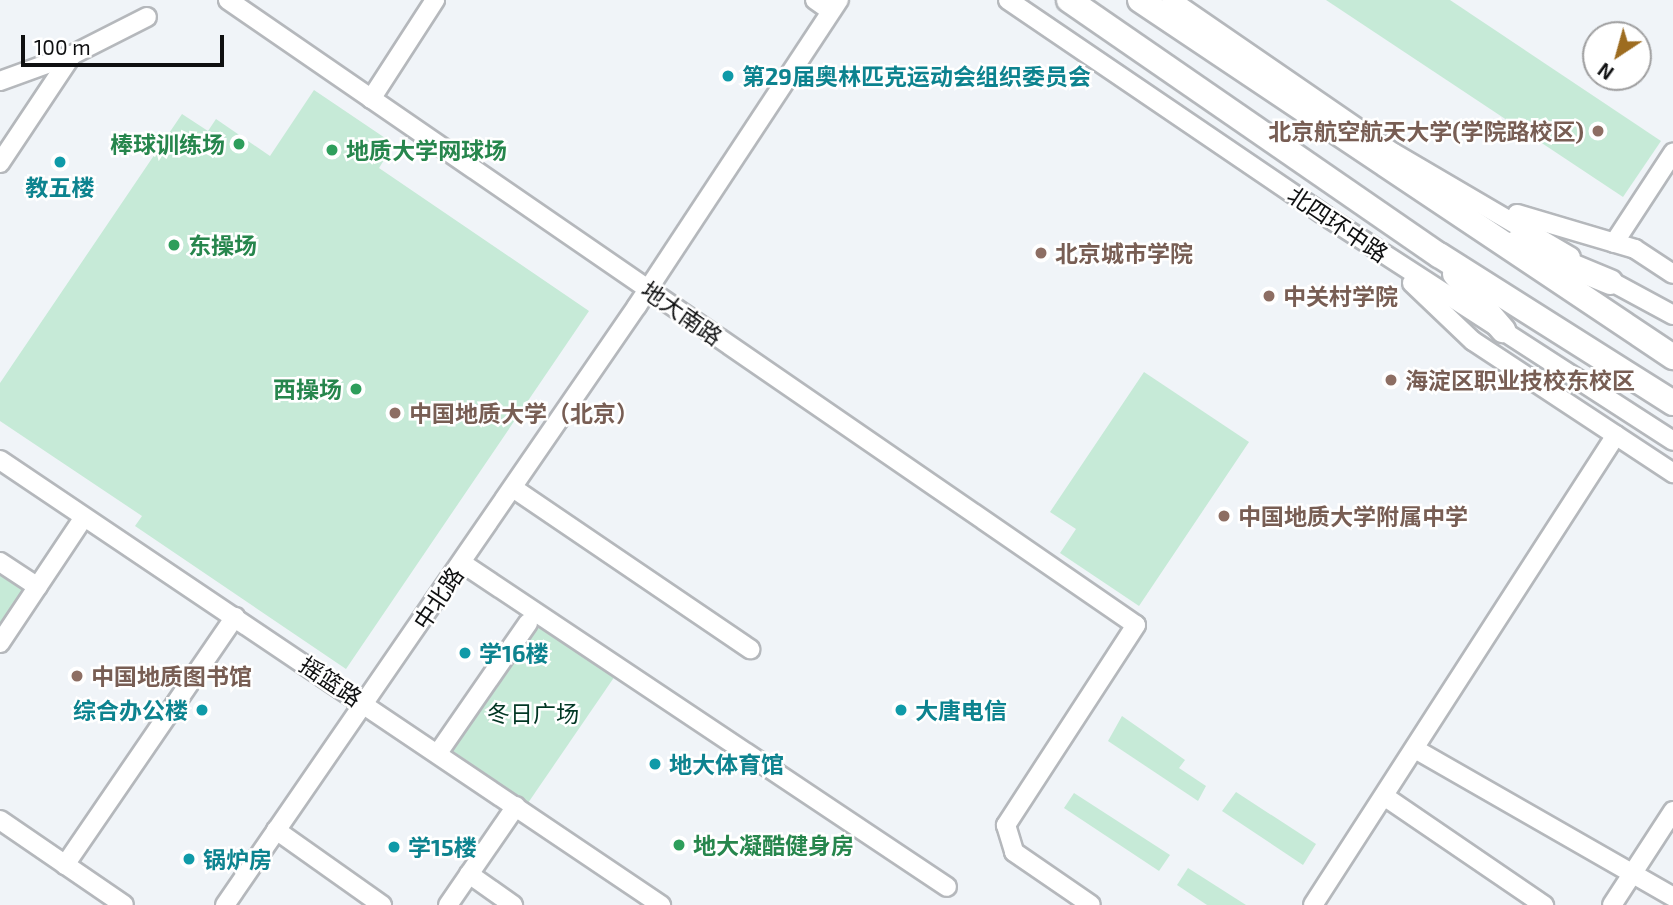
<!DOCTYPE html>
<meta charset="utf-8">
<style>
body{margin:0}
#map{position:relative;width:1673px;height:905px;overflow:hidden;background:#f0f4f8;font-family:"Exo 2","Noto Sans SC",sans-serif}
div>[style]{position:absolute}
.green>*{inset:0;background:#c6ead7}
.roads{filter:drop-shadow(2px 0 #b5b8bc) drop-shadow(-2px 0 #b5b8bc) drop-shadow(0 2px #b5b8bc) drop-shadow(0 -2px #b5b8bc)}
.minor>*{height:18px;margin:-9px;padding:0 9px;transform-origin:9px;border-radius:9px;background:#fff}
.highway>*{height:24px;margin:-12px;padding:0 12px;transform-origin:12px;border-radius:12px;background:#fff}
.dots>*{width:19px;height:19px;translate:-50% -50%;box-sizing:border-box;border:4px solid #fff;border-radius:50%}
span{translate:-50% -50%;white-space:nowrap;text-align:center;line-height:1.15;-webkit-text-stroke:5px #fff;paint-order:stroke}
.culture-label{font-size:23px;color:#0d838f;font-weight:700}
.left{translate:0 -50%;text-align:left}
.right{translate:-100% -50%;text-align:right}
.education-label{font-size:23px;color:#785e54;font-weight:700}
.leisure-label{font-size:23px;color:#27864d;font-weight:700}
.street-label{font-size:23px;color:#0f1011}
.park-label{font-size:23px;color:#013623}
.north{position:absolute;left:1582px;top:21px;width:70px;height:70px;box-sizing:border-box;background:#fff;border:2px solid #9f9fa0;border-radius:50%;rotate:216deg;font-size:19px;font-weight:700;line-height:28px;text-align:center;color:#0f1011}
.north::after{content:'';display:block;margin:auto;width:24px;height:32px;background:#9d6c20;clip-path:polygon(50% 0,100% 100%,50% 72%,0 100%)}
.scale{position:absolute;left:21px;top:35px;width:203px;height:32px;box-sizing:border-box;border:4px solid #0f1011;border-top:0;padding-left:9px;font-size:21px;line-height:24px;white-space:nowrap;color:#0f1011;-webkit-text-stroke:5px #fff;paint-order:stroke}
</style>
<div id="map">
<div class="green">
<div style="clip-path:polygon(1326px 0,1450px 0,1661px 141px,1623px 197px)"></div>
<div style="clip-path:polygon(314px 90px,394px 144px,379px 168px,589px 311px,346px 669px,135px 526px,142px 516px,0 421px,0 383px,182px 114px,208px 131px,216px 119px,270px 156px)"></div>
<div style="clip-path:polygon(1144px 372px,1249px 442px,1139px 606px,1060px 553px,1076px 529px,1050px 512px)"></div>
<div style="clip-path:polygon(0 571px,24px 588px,0 623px)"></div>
<div style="clip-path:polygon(537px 623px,615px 676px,528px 803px,450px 749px)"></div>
<div style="clip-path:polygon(1122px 716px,1185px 760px,1179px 768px,1206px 786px,1198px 801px,1108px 741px)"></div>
<div style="clip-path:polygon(1236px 792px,1316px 844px,1303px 865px,1222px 811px)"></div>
<div style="clip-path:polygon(1074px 793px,1170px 855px,1159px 871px,1064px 808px)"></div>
<div style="clip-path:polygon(1188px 868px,1246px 905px,1207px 905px,1177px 885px)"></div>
</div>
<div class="roads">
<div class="minor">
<div style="left:228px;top:0;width:1102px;rotate:34.54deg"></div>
<div style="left:1136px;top:625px;width:239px;rotate:123deg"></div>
<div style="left:1006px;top:825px;width:28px;rotate:73deg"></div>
<div style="left:1014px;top:852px;width:93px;rotate:34.5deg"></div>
<div style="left:815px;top:0;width:19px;rotate:35deg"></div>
<div style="left:1008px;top:0;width:386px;rotate:34.2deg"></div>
<div style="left:1327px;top:217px;width:412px;rotate:32.9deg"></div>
<div style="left:1171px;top:0;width:270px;rotate:34.5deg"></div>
<div style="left:1394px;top:153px;width:205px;rotate:30.4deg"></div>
<div style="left:0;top:81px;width:77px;rotate:-19.9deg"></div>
<div style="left:72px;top:55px;width:84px;rotate:-26.9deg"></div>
<div style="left:371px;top:99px;width:118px;rotate:-57.1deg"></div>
<div style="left:0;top:163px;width:130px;rotate:-56.3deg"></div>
<div style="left:1517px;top:214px;width:123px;rotate:16.5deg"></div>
<div style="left:1635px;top:249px;width:45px;rotate:33.3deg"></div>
<div style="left:1614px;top:243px;width:108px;rotate:-56.8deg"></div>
<div style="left:1601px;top:276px;width:82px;rotate:28.4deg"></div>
<div style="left:1412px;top:283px;width:84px;rotate:43.6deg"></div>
<div style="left:1473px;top:341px;width:240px;rotate:33.4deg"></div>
<div style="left:0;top:460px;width:797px;rotate:33.95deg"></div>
<div style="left:513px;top:488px;width:287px;rotate:34.2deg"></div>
<div style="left:0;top:562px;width:45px;rotate:33.3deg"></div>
<div style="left:462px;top:563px;width:583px;rotate:33.74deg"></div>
<div style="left:0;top:643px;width:151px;rotate:-56.3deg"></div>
<div style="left:1415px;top:749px;width:297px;rotate:29.8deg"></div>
<div style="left:438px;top:753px;width:158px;rotate:-55.3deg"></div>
<div style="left:1384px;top:796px;width:194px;rotate:34.3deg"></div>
<div style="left:0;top:820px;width:150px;rotate:34.4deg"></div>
<div style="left:276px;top:830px;width:130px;rotate:35.3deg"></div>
<div style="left:65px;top:865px;width:301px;rotate:-55.6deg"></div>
<div style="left:469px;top:874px;width:54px;rotate:35.2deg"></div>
<div style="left:225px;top:905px;width:727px;rotate:-55.48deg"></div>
<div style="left:637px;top:306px;width:367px;rotate:-56.6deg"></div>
<div style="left:448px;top:905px;width:120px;rotate:-55.5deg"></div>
<div style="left:1313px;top:905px;width:559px;rotate:-57.19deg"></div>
<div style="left:1612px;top:905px;width:112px;rotate:-57deg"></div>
</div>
<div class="highway">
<div style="left:1069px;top:0;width:449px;rotate:34.6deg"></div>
<div style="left:1439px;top:255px;width:277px;rotate:32.3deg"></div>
<div style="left:1140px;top:0;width:642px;rotate:33.81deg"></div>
<div style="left:1516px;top:243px;width:102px;rotate:22.5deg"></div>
<div style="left:1455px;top:274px;width:74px;rotate:49.4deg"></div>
</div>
</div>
<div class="dots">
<div style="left:728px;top:76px;background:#0f9aa8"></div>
<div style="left:1598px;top:131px;background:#8d6e63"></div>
<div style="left:239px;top:144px;background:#2e9e5b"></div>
<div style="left:332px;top:150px;background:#2e9e5b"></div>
<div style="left:60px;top:162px;background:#0f9aa8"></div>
<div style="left:174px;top:245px;background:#2e9e5b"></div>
<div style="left:1041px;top:253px;background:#8d6e63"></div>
<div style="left:1269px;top:296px;background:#8d6e63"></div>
<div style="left:1391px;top:380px;background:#8d6e63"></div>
<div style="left:356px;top:389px;background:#2e9e5b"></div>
<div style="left:395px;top:413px;background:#8d6e63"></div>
<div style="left:1224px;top:516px;background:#8d6e63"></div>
<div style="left:465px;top:653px;background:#0f9aa8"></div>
<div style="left:77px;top:676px;background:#8d6e63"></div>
<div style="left:202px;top:710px;background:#0f9aa8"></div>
<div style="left:901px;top:710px;background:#0f9aa8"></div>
<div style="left:655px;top:764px;background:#0f9aa8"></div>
<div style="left:679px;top:845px;background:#2e9e5b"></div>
<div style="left:394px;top:847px;background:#0f9aa8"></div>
<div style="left:189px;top:859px;background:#0f9aa8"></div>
</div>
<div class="culture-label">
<span class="left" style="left:742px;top:76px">第29届奥林匹克运动会组织委员会</span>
<span style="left:60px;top:187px">教五楼</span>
<span class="left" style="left:479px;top:653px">学16楼</span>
<span class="right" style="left:188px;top:710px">综合办公楼</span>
<span class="left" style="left:915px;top:710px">大唐电信</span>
<span class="left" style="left:669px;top:764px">地大体育馆</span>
<span class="left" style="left:408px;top:847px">学15楼</span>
<span class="left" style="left:203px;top:859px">锅炉房</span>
</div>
<div class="education-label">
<span class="right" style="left:1584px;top:131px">北京航空航天大学(学院路校区)</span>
<span class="left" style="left:1055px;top:253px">北京城市学院</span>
<span class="left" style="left:1283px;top:296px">中关村学院</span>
<span class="left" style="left:1405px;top:380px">海淀区职业技校东校区</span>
<span class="left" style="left:409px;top:413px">中国地质大学（北京）</span>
<span class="left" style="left:1238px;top:516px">中国地质大学附属中学</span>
<span class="left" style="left:91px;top:676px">中国地质图书馆</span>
</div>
<div class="leisure-label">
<span class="right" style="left:225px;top:144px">棒球训练场</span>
<span class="left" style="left:346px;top:150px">地质大学网球场</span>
<span class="left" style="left:188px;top:245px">东操场</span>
<span class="right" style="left:342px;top:389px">西操场</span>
<span class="left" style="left:693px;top:845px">地大凝酷健身房</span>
</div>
<div class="street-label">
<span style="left:1338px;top:224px;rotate:34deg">北四环中路</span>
<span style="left:682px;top:313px;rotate:35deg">地大南路</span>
<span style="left:438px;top:598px;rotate:-56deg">中北路</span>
<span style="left:331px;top:681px;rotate:34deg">摇篮路</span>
</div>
<div class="park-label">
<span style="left:533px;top:713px">冬日广场</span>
</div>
<div class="north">N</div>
<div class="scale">100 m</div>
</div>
